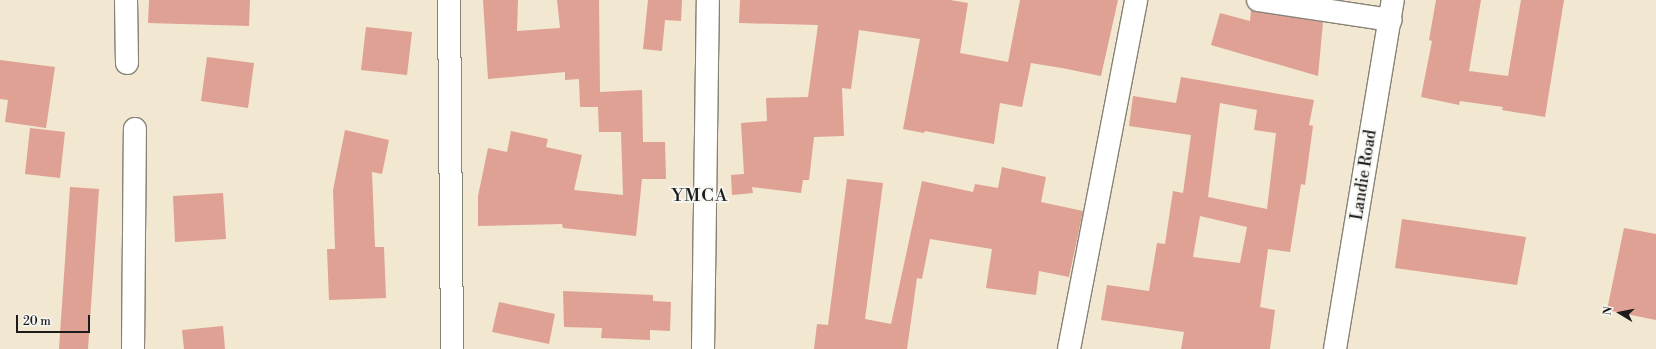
<!DOCTYPE html>
<style>
body{margin:0}
#map{position:relative;width:1656px;height:349px;overflow:hidden;background:#f2e7d0;font-family:"Libre Bodoni",serif}
div>[style]{position:absolute}
.building>*{inset:0;background:#dea193}
.roads{filter:drop-shadow(1px 0 #878276) drop-shadow(-1px 0 #878276) drop-shadow(0 1px #878276) drop-shadow(0 -1px #878276)}
.minor>*{height:22px;margin:-11px;padding:0 11px;transform-origin:11px;border-radius:11px;background:#fff}
span{translate:-50% -50%;white-space:nowrap;text-align:center;line-height:1.15;-webkit-text-stroke:3.5px #f6f6f2;paint-order:stroke}
.street-label{font-size:16px;color:#1c1c1c}
.quarter-label{font-size:18px;color:#1c1c1c;letter-spacing:1px}
.north{position:absolute;left:1600px;top:293px;width:40px;height:40px;-webkit-text-stroke:3px #f6f6f2;paint-order:stroke;rotate:280deg;font-size:11px;font-weight:700;line-height:16px;text-align:center;color:#1c1c1c}
.north::after{content:'';display:block;margin:auto;width:14px;height:18px;background:#1c1c1c;clip-path:polygon(50% 0,100% 100%,50% 72%,0 100%)}
.scale{position:absolute;left:16px;top:315px;width:74px;height:18px;box-sizing:border-box;border:2px solid #1c1c1c;border-top:0;padding-left:5px;font-size:12px;line-height:14px;white-space:nowrap;color:#1c1c1c;-webkit-text-stroke:3px #f6f6f2;paint-order:stroke}
</style>
<div id="map">
<div class="building">
<div style="clip-path:polygon(149px 0,250px 0,249px 26px,148px 23px)"></div>
<div style="clip-path:polygon(483px 0,518px 0,517px 31px,560px 28px,557px 0,599px 0,600px 92px,642px 90px,643px 142px,665px 142px,666px 179px,642px 179px,636px 236px,563px 228px,562px 224px,478px 226px,478px 196px,488px 148px,507px 152px,511px 131px,548px 139px,546px 147px,582px 155px,574px 190px,623px 195px,621px 132px,599px 132px,598px 107px,580px 107px,579px 79px,565px 80px,565px 72px,488px 79px)"></div>
<div style="clip-path:polygon(648px 0,682px 0,681px 21px,665px 20px,662px 51px,643px 49px)"></div>
<div style="clip-path:polygon(740px 0,950px 0,968px 3px,960px 53px,1008px 62px,1020px 0,1118px 0,1101px 76px,1062px 68px,1031px 63px,1022px 107px,1000px 103px,994px 144px,925px 131px,924px 133px,903px 129px,920px 39px,859px 30px,851px 89px,842px 88px,844px 136px,814px 137px,809px 180px,803px 180px,801px 193px,752px 187px,753px 193px,732px 195px,731px 175px,744px 174px,741px 123px,767px 121px,766px 98px,808px 97px,818px 25px,739px 23px)"></div>
<div style="clip-path:polygon(1436px 0,1481px 0,1469px 71px,1508px 76px,1521px 0,1564px 0,1545px 117px,1502px 110px,1503px 107px,1460px 101px,1459px 105px,1421px 97px,1432px 41px,1429px 40px)"></div>
<div style="clip-path:polygon(1251px 10px,1323px 22px,1318px 76px,1211px 45px,1220px 13px,1250px 21px)"></div>
<div style="clip-path:polygon(366px 27px,412px 32px,407px 75px,361px 70px)"></div>
<div style="clip-path:polygon(207px 57px,254px 63px,248px 108px,201px 101px)"></div>
<div style="clip-path:polygon(0 60px,55px 67px,46px 128px,5px 122px,8px 100px,0 99px)"></div>
<div style="clip-path:polygon(evenodd,1181px 77px,1314px 100px,1309px 125px,1313px 126px,1305px 185px,1301px 184px,1290px 252px,1268px 249px,1260px 307px,1275px 310px,1270px 349px,1181px 349px,1184px 332px,1101px 320px,1107px 285px,1149px 291px,1157px 243px,1165px 244px,1173px 191px,1183px 193px,1191px 135px,1129px 126px,1133px 96px,1176px 103px,1181px 77px,1220px 103px,1257px 110px,1254px 130px,1276px 133px,1267px 209px,1208px 197px,1220px 103px,1181px 77px,1200px 216px,1247px 227px,1240px 263px,1193px 257px,1200px 216px)"></div>
<div style="clip-path:polygon(30px 128px,65px 132px,60px 178px,25px 174px)"></div>
<div style="clip-path:polygon(345px 130px,389px 140px,382px 174px,372px 172px,375px 247px,384px 247px,386px 298px,329px 300px,327px 249px,335px 249px,333px 190px)"></div>
<div style="clip-path:polygon(1002px 167px,1046px 177px,1041px 202px,1083px 211px,1069px 277px,1039px 271px,1036px 295px,986px 288px,992px 249px,930px 239px,922px 279px,917px 278px,907px 349px,814px 349px,817px 324px,828px 325px,847px 179px,883px 183px,865px 319px,891px 324px,922px 181px,973px 192px,975px 184px,998px 188px)"></div>
<div style="clip-path:polygon(70px 187px,99px 189px,88px 349px,59px 349px)"></div>
<div style="clip-path:polygon(223px 193px,226px 239px,175px 242px,173px 196px)"></div>
<div style="clip-path:polygon(1402px 219px,1526px 237px,1517px 285px,1395px 268px)"></div>
<div style="clip-path:polygon(1624px 228px,1656px 234px,1656px 320px,1607px 310px)"></div>
<div style="clip-path:polygon(563px 291px,653px 295px,653px 301px,671px 302px,670px 331px,650px 330px,650px 340px,601px 338px,602px 328px,564px 327px)"></div>
<div style="clip-path:polygon(499px 302px,555px 314px,549px 344px,492px 332px)"></div>
<div style="clip-path:polygon(223px 326px,225px 349px,184px 349px,182px 330px)"></div>
</div>
<div class="roads">
<div class="minor">
<div style="left:126px;top:0;width:63px;rotate:89.1deg"></div>
<div style="left:449px;top:0;width:349px;rotate:89.5deg"></div>
<div style="left:1258px;top:0;width:134px;rotate:8.6deg"></div>
<div style="left:133px;top:349px;width:220px;rotate:-89.5deg"></div>
<div style="left:703px;top:349px;width:349px;rotate:-89.2deg"></div>
<div style="left:1069px;top:349px;width:355px;rotate:-79.1deg"></div>
<div style="left:1335px;top:349px;width:354px;rotate:-80.6deg"></div>
</div>
</div>
<div class="street-label">
<span style="left:1364px;top:175px;rotate:-81deg">Landie Road</span>
</div>
<div class="quarter-label">
<span style="left:700px;top:196px">YMCA</span>
</div>
<div class="north">N</div>
<div class="scale">20 m</div>
</div>
